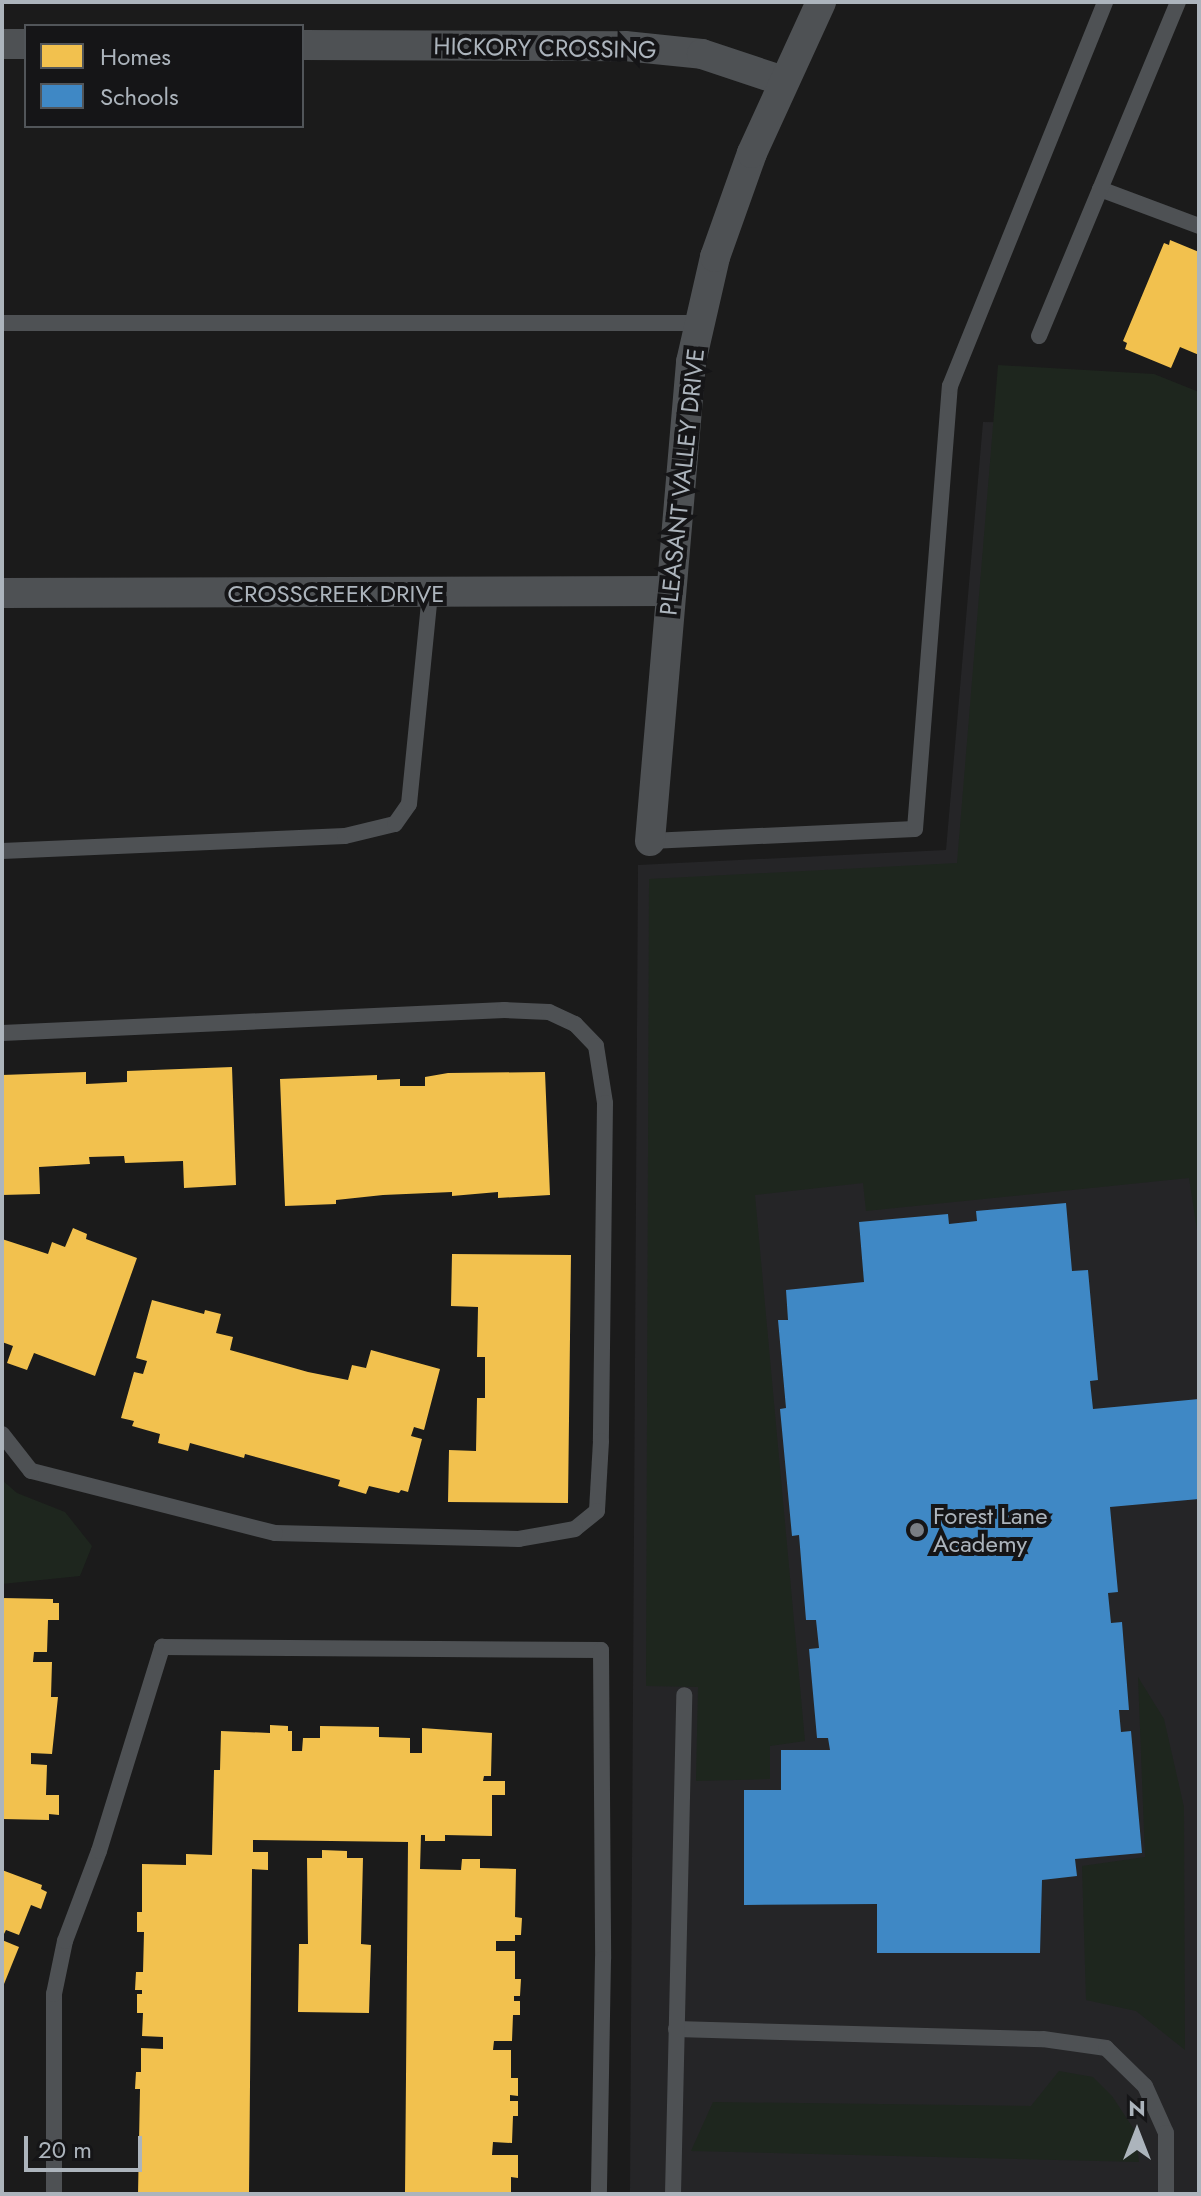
<!DOCTYPE html>
<style>
body{margin:0}
#map{position:relative;width:1201px;height:2196px;overflow:hidden;background:#1b1b1b;font-family:Jost,sans-serif}
div>[style]{position:absolute}
.built>*{inset:0;background:#252527}
.green>*{inset:0;background:#1e261e}
.homes>*{inset:0;background:#f2c14e}
.schools>*{inset:0;background:#3f88c5}
.lane>*{height:16px;margin:-8px;padding:0 8px;transform-origin:8px;border-radius:8px;background:#4e5154}
.street>*{height:30px;margin:-15px;padding:0 15px;transform-origin:15px;border-radius:15px;background:#4e5154}
.dots>*{width:22px;height:22px;translate:-50% -50%;box-sizing:border-box;border:4px solid #151517;border-radius:50%}
span{translate:-50% -50%;white-space:nowrap;text-align:center;line-height:1.15;-webkit-text-stroke:8px #151517;paint-order:stroke}
.street-label{font-size:24px;color:#acb4bc}
.poi-label{font-size:24px;color:#acb4bc}
.left{translate:0 -50%;text-align:left}
.frame{position:absolute;inset:0;border:4px solid #acb4bc;pointer-events:none}
.legend{position:absolute;left:24px;top:24px;width:280px;height:104px;box-sizing:border-box;background:#151517;border:2px solid #515559;margin:0;padding:10px 14px;list-style:none;font-size:24px;color:#acb4bc}
.legend li{display:flex;align-items:center;gap:16px;height:40px}
.legend b{width:40px;border:2px solid #515559}
.north{position:absolute;left:1097px;top:2092px;width:80px;height:80px;-webkit-text-stroke:6px #151517;paint-order:stroke;rotate:0deg;font-size:22px;font-weight:700;line-height:32px;text-align:center;color:#acb4bc}
.north::after{content:'';display:block;margin:auto;width:28px;height:36px;background:#acb4bc;clip-path:polygon(50% 0,100% 100%,50% 72%,0 100%)}
.scale{position:absolute;left:24px;top:2136px;width:118px;height:36px;box-sizing:border-box;border:4px solid #acb4bc;border-top:0;padding-left:10px;font-size:24px;line-height:28px;white-space:nowrap;color:#acb4bc;-webkit-text-stroke:6px #151517;paint-order:stroke}
</style>
<div id="map">
<div class="built">
<div style="clip-path:polygon(983px 422px,1172px 425px,1199px 450px,1199px 2194px,630px 2194px,638px 865px,946px 850px)"></div>
</div>
<div class="green">
<div style="clip-path:polygon(998px 365px,1154px 374px,1199px 392px,1199px 1243px,1189px 1178px,866px 1211px,863px 1183px,755px 1195px,805px 1741px,770px 1746px,770px 1779px,696px 1781px,698px 1687px,646px 1686px,649px 879px,957px 863px)"></div>
<div style="clip-path:polygon(2px 1480px,17px 1493px,65px 1512px,92px 1546px,80px 1576px,2px 1584px)"></div>
<div style="clip-path:polygon(1138px 1677px,1164px 1719px,1184px 1807px,1185px 2050px,1136px 2011px,1086px 2000px,1082px 1866px,1145px 1857px)"></div>
<div style="clip-path:polygon(1059px 2071px,1093px 2077px,1112px 2096px,1135px 2131px,1139px 2162px,691px 2151px,713px 2102px,1031px 2106px)"></div>
</div>
<div class="homes">
<div style="clip-path:polygon(1170px 240px,1199px 252px,1199px 355px,1180px 347px,1171px 368px,1125px 349px,1127px 343px,1123px 341px,1164px 243px,1169px 245px)"></div>
<div style="clip-path:polygon(232px 1067px,236px 1185px,184px 1188px,183px 1161px,125px 1163px,124px 1156px,89px 1157px,90px 1164px,39px 1167px,40px 1194px,2px 1195px,2px 1075px,86px 1072px,86px 1084px,127px 1082px,127px 1071px)"></div>
<div style="clip-path:polygon(545px 1072px,550px 1195px,498px 1198px,498px 1192px,452px 1196px,452px 1192px,383px 1195px,336px 1200px,336px 1204px,285px 1206px,280px 1079px,377px 1075px,377px 1080px,400px 1079px,400px 1086px,425px 1086px,425px 1077px,448px 1073px)"></div>
<div style="clip-path:polygon(73px 1228px,87px 1234px,86px 1239px,137px 1258px,95px 1376px,34px 1353px,27px 1370px,7px 1363px,13px 1346px,2px 1342px,2px 1239px,48px 1254px,52px 1242px,65px 1247px)"></div>
<div style="clip-path:polygon(452px 1254px,571px 1255px,568px 1503px,448px 1502px,449px 1450px,476px 1451px,477px 1398px,485px 1398px,485px 1357px,477px 1357px,478px 1307px,451px 1306px)"></div>
<div style="clip-path:polygon(152px 1300px,204px 1314px,205px 1310px,221px 1314px,216px 1333px,233px 1337px,230px 1350px,308px 1372px,348px 1380px,352px 1365px,366px 1368px,371px 1350px,440px 1369px,424px 1430px,414px 1427px,411px 1436px,422px 1439px,408px 1492px,401px 1490px,399px 1493px,369px 1486px,366px 1494px,338px 1486px,340px 1480px,245px 1454px,244px 1458px,190px 1443px,188px 1451px,158px 1443px,160px 1434px,132px 1426px,134px 1421px,121px 1418px,134px 1372px,143px 1374px,147px 1361px,136px 1358px)"></div>
<div style="clip-path:polygon(2px 1598px,53px 1599px,53px 1603px,59px 1603px,59px 1620px,48px 1620px,47px 1652px,34px 1652px,33px 1662px,52px 1662px,51px 1697px,58px 1697px,52px 1754px,31px 1753px,31px 1764px,47px 1765px,46px 1795px,59px 1795px,59px 1815px,49px 1814px,49px 1820px,2px 1819px)"></div>
<div style="clip-path:polygon(270px 1725px,288px 1726px,288px 1731px,292px 1731px,292px 1751px,302px 1751px,303px 1738px,320px 1738px,320px 1726px,379px 1727px,379px 1737px,410px 1738px,410px 1753px,422px 1753px,422px 1728px,492px 1733px,491px 1776px,484px 1776px,483px 1781px,505px 1781px,505px 1795px,492px 1795px,492px 1836px,445px 1835px,445px 1841px,425px 1841px,425px 1835px,421px 1835px,420px 1869px,461px 1870px,462px 1859px,480px 1859px,480px 1868px,516px 1869px,515px 1917px,522px 1918px,521px 1935px,515px 1935px,515px 1941px,496px 1941px,496px 1951px,515px 1951px,515px 1979px,521px 1979px,520px 1996px,514px 1996px,514px 2001px,520px 2001px,520px 2015px,513px 2015px,512px 2041px,494px 2041px,493px 2050px,511px 2050px,511px 2078px,518px 2078px,518px 2096px,510px 2095px,510px 2101px,518px 2101px,518px 2116px,513px 2116px,512px 2143px,493px 2142px,492px 2155px,518px 2155px,518px 2178px,511px 2177px,511px 2194px,405px 2194px,408px 1842px,253px 1840px,253px 1852px,268px 1852px,268px 1870px,252px 1869px,249px 2194px,138px 2194px,140px 2089px,135px 2089px,136px 2072px,141px 2072px,141px 2048px,163px 2049px,163px 2037px,142px 2036px,143px 2013px,137px 2013px,137px 1994px,142px 1994px,142px 1990px,135px 1990px,136px 1972px,143px 1972px,144px 1932px,137px 1932px,137px 1912px,142px 1912px,142px 1864px,186px 1865px,186px 1854px,212px 1855px,214px 1770px,220px 1770px,221px 1731px,270px 1733px)"></div>
<div style="clip-path:polygon(322px 1850px,347px 1851px,347px 1858px,363px 1858px,361px 1944px,371px 1945px,369px 2013px,298px 2012px,299px 1944px,308px 1944px,307px 1858px,322px 1858px)"></div>
<div style="clip-path:polygon(2px 1870px,42px 1885px,41px 1889px,47px 1892px,41px 1909px,31px 1905px,19px 1935px,6px 1930px,2px 1938px)"></div>
<div style="clip-path:polygon(2px 1940px,19px 1947px,2px 1989px)"></div>
</div>
<div class="schools">
<div style="clip-path:polygon(1066px 1203px,1072px 1271px,1088px 1270px,1098px 1380px,1090px 1381px,1093px 1409px,1199px 1399px,1199px 1499px,1110px 1507px,1118px 1592px,1108px 1593px,1111px 1623px,1122px 1622px,1129px 1710px,1119px 1710px,1121px 1732px,1131px 1731px,1142px 1853px,1075px 1859px,1077px 1876px,1042px 1880px,1040px 1953px,877px 1953px,877px 1904px,744px 1905px,744px 1790px,781px 1790px,781px 1750px,830px 1750px,828px 1738px,817px 1738px,809px 1649px,819px 1648px,816px 1620px,806px 1620px,799px 1535px,792px 1536px,780px 1409px,786px 1408px,778px 1320px,788px 1320px,786px 1290px,864px 1282px,859px 1222px,948px 1214px,949px 1224px,977px 1221px,976px 1211px)"></div>
</div>
<div class="lane">
<div style="left:1100px;top:189px;width:106px;rotate:20.5deg"></div>
<div style="left:2px;top:323px;width:698px"></div>
<div style="left:1039px;top:336px;width:362px;rotate:-67.4deg"></div>
<div style="left:650px;top:841px;width:265px;rotate:-2.6deg"></div>
<div style="left:915px;top:829px;width:444px;rotate:-85.5deg"></div>
<div style="left:950px;top:386px;width:414px;rotate:-68deg"></div>
<div style="left:2px;top:851px;width:343px;rotate:-2.5deg"></div>
<div style="left:345px;top:836px;width:51px;rotate:-13.5deg"></div>
<div style="left:395px;top:824px;width:24px;rotate:-55deg"></div>
<div style="left:409px;top:804px;width:210px;rotate:-84.3deg"></div>
<div style="left:2px;top:1033px;width:503px;rotate:-2.62deg"></div>
<div style="left:504px;top:1010px;width:45px;rotate:2.5deg"></div>
<div style="left:549px;top:1012px;width:29px;rotate:25deg"></div>
<div style="left:575px;top:1024px;width:30px;rotate:46deg"></div>
<div style="left:596px;top:1046px;width:58px;rotate:81deg"></div>
<div style="left:605px;top:1103px;width:338px;rotate:90.7deg"></div>
<div style="left:601px;top:1441px;width:70px;rotate:93.3deg"></div>
<div style="left:597px;top:1511px;width:28px;rotate:141deg"></div>
<div style="left:575px;top:1529px;width:57px;rotate:169.9deg"></div>
<div style="left:519px;top:1539px;width:244px;rotate:-178.6deg"></div>
<div style="left:275px;top:1533px;width:252px;rotate:-165.7deg"></div>
<div style="left:31px;top:1471px;width:47px;rotate:-128.1deg"></div>
<div style="left:676px;top:2029px;width:367px;rotate:1.6deg"></div>
<div style="left:1043px;top:2039px;width:64px;rotate:8.1deg"></div>
<div style="left:1106px;top:2048px;width:54px;rotate:44.3deg"></div>
<div style="left:1145px;top:2086px;width:51px;rotate:65.9deg"></div>
<div style="left:1166px;top:2133px;width:61px;rotate:90deg"></div>
<div style="left:54px;top:2194px;width:200px;rotate:-90deg"></div>
<div style="left:54px;top:1994px;width:54px;rotate:-78.3deg"></div>
<div style="left:65px;top:1941px;width:96px;rotate:-69.3deg"></div>
<div style="left:99px;top:1851px;width:214px;rotate:-72.8deg"></div>
<div style="left:162px;top:1647px;width:439px;rotate:0.4deg"></div>
<div style="left:601px;top:1650px;width:309px;rotate:89.6deg"></div>
<div style="left:603px;top:1959px;width:235px;rotate:91deg"></div>
<div style="left:673px;top:2194px;width:499px;rotate:-88.7deg"></div>
</div>
<div class="street">
<div style="left:2px;top:44px;width:24px"></div>
<div style="left:302px;top:45px;width:323px;rotate:0.2deg"></div>
<div style="left:625px;top:46px;width:77px;rotate:5.9deg"></div>
<div style="left:702px;top:54px;width:85px;rotate:18.4deg"></div>
<div style="left:2px;top:593px;width:668px;rotate:-0.17deg"></div>
<div style="left:650px;top:841px;width:481px;rotate:-85.1deg"></div>
<div style="left:691px;top:362px;width:108px;rotate:-77.1deg"></div>
<div style="left:715px;top:257px;width:110px;rotate:-70.4deg"></div>
<div style="left:752px;top:153px;width:166px;rotate:-65.4deg"></div>
</div>
<div class="dots">
<div style="left:917px;top:1530px;background:#797e84"></div>
</div>
<div class="street-label">
<span style="left:545px;top:48px;rotate:1deg">HICKORY CROSSING</span>
<span style="left:682px;top:482px;rotate:-84deg">PLEASANT VALLEY DRIVE</span>
<span style="left:336px;top:594px">CROSSCREEK DRIVE</span>
</div>
<div class="poi-label">
<span class="left" style="left:933px;top:1530px">Forest Lane<br>Academy</span>
</div>
<div class="frame"></div>
<ul class="legend">
<li><b style="height:22px;background:#f2c14e"></b>Homes</li>
<li><b style="height:22px;background:#3f88c5"></b>Schools</li>
</ul>
<div class="north">N</div>
<div class="scale">20 m</div>
</div>
